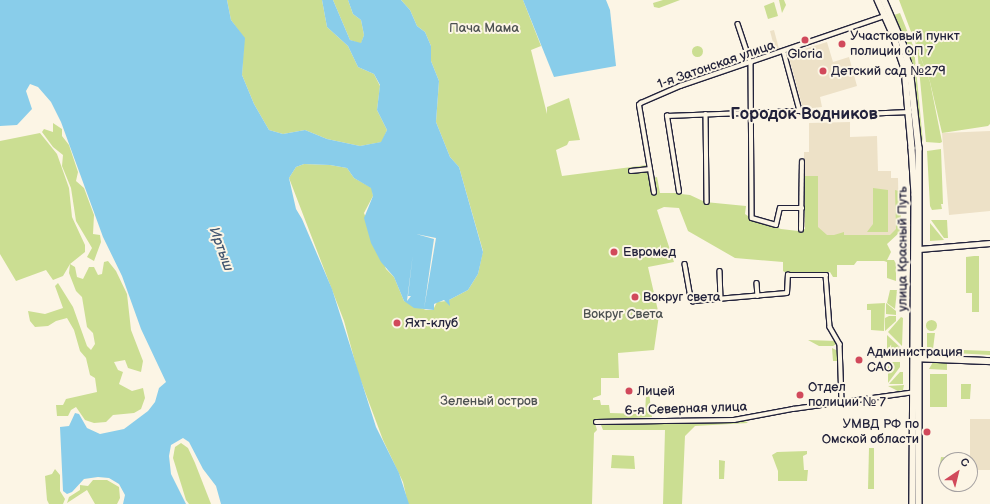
<!DOCTYPE html>
<meta charset="utf-8">
<style>
body{margin:0}
#map{position:relative;width:990px;height:504px;overflow:hidden;background:#fcf5e5;font-family:"Balsamiq Sans",sans-serif}
div>[style]{position:absolute}
.built>*{inset:0;background:#ede1c7}
.green>*{inset:0;background:#cbde92}
.round{border-radius:50%}
.water>*{inset:0;background:#89cdea}
.pier>*{inset:0;background:#fcf5e5}
.roads{filter:drop-shadow(1px 0 #22223b) drop-shadow(-1px 0 #22223b) drop-shadow(0 1px #22223b) drop-shadow(0 -1px #22223b)}
.minor>*{height:3.5px;margin:-1.75px;padding:0 1.75px;transform-origin:1.75px;border-radius:1.75px;background:#fcf5e5}
.tertiary>*{height:4.5px;margin:-2.25px;padding:0 2.25px;transform-origin:2.25px;border-radius:2.25px;background:#fcf5e5}
.primary>*{height:5.5px;margin:-2.75px;padding:0 2.75px;transform-origin:2.75px;border-radius:2.75px;background:#fcf5e5}
.dots>*{width:11px;height:11px;translate:-50% -50%;box-sizing:border-box;border:2px solid #fcf5e5;border-radius:50%}
span{translate:-50% -50%;white-space:nowrap;text-align:center;line-height:1.15;-webkit-text-stroke:4px #fcf5e5;paint-order:stroke}
.park-label{font-size:13px;color:#4c5151}
.poi-label{font-size:13px;color:#22223b}
.left{translate:0 -50%;text-align:left}
.right{translate:-100% -50%;text-align:right}
.street-label{font-size:13px;color:#22223b}
.water-label{font-size:14px;color:#415570;font-style:italic}
.district-label{font-size:17px;color:#22223b;font-weight:700}
.north{position:absolute;left:938px;top:452px;width:40px;height:40px;box-sizing:border-box;background:#fcf5e5;border:1px solid #a5a1a1;border-radius:50%;rotate:35deg;font-size:11px;font-weight:700;line-height:16px;text-align:center;color:#22223b}
.north::after{content:'';display:block;margin:auto;width:14px;height:18px;background:#d1495b;clip-path:polygon(50% 0,100% 100%,50% 72%,0 100%)}
</style>
<div id="map">
<div class="built">
<div style="clip-path:polygon(774px 30px,779px 49px,775px 50px,770px 31px)"></div>
<div style="clip-path:polygon(827px 42px,833px 62px,849px 57px,857px 86px,820px 97px,822px 107px,803px 109px,788px 54px)"></div>
<div style="clip-path:polygon(850px 122px,850px 137px,877px 136px,878px 171px,891px 171px,891px 178px,898px 178px,899px 230px,891px 238px,818px 236px,804px 227px,804px 152px,809px 152px,809px 123px)"></div>
<div style="clip-path:polygon(990px 131px,990px 211px,949px 215px,942px 133px)"></div>
<div style="clip-path:polygon(970px 419px,990px 419px,990px 470px,970px 470px)"></div>
</div>
<div class="green">
<div style="clip-path:polygon(227px 0,322px 0,327px 27px,348px 46px,358px 67px,374px 74px,380px 86px,377px 110px,387px 130px,382px 142px,360px 146px,327px 139px,305px 130px,283px 134px,269px 130px,254px 104px,242px 75px,244px 38px,231px 20px)"></div>
<div style="clip-path:polygon(333px 0,348px 0,353px 14px,361px 20px,364px 35px,361px 44px,350px 40px)"></div>
<div style="clip-path:polygon(401px 0,523px 0,541px 46px,531px 50px,547px 114px,547px 107px,569px 98px,580px 140px,569px 141px,567px 145px,556px 150px,562px 176px,647px 165px,652px 193px,656px 192px,653px 178px,657px 177px,660px 193px,677px 193px,678px 187px,678px 193px,681px 194px,690px 195px,705px 202px,746px 206px,745px 214px,751px 218px,781px 229px,798px 231px,805px 229px,805px 176px,818px 176px,818px 227px,827px 235px,834px 235px,844px 232px,844px 235px,890px 235px,896px 229px,895px 190px,902px 192px,900px 232px,887px 244px,891px 252px,887px 260px,894px 260px,896px 264px,896px 281px,887px 278px,887px 262px,884px 261px,857px 261px,854px 265px,837px 265px,837px 277px,833px 277px,830px 272px,786px 273px,783px 271px,783px 262px,735px 258px,688px 231px,679px 208px,664px 207px,657px 210px,674px 262px,648px 267px,659px 315px,654px 350px,618px 353px,619px 378px,601px 378px,601px 395px,593px 398px,593px 400px,600px 400px,601px 405px,609px 405px,610px 413px,645px 414px,646px 394px,649px 392px,652px 417px,594px 420px,597px 430px,594px 433px,592px 504px,408px 504px,403px 482px,383px 440px,358px 373px,344px 321px,289px 178px,296px 167px,304px 164px,330px 165px,347px 168px,354px 178px,372px 188px,373px 196px,364px 213px,386px 269px,394px 277px,404px 301px,426px 310px,433px 310px,437px 302px,447px 301px,449px 304px,449px 300px,468px 290px,478px 274px,483px 251px,459px 167px,450px 157px,436px 122px,439px 81px,431px 61px,431px 46px,425px 32px,417px 26px,410px 10px)"></div>
<div style="clip-path:polygon(663px 0,680px 0,659px 8px,654px 7px,653px 3px)"></div>
<div style="clip-path:polygon(779px 0,784px 0,786px 5px,782px 13px)"></div>
<div style="clip-path:polygon(899px 0,990px 0,990px 124px,988px 126px,942px 133px,930px 82px)"></div>
<div style="clip-path:polygon(774px 2px,778px 16px,768px 19px,764px 6px)"></div>
<div style="clip-path:polygon(900px 13px,914px 48px,923px 142px,920px 133px,915px 75px,905px 39px,894px 15px)"></div>
<div class="round" style="left:691.5px;top:45.5px;width:11px;height:11px"></div>
<div style="clip-path:polygon(917px 48px,930px 82px,942px 142px,940px 143px,926px 142px)"></div>
<div style="clip-path:polygon(53px 123px,62px 129px,62px 136px,69px 145px,78px 172px,76px 181px,84px 188px,94px 215px,93px 234px,100px 235px,101px 242px,94px 261px,87px 257px,92px 248px,76px 221px,71px 188px,62px 166px,63px 155px,53px 147px,42px 132px,44px 129px,53px 132px)"></div>
<div style="clip-path:polygon(40px 133px,57px 154px,69px 188px,72px 217px,85px 245px,85px 252px,70px 264px,75px 267px,77px 277px,83px 279px,89px 267px,94px 267px,98px 275px,102px 274px,104px 262px,108px 261px,116px 271px,127px 294px,131px 330px,143px 361px,141px 372px,128px 368px,125px 360px,114px 362px,118px 370px,123px 372px,119px 384px,132px 391px,143px 388px,145px 398px,141px 409px,134px 413px,113px 415px,106px 422px,94px 423px,85px 420px,76px 407px,71px 410px,68px 416px,57px 416px,56px 405px,63px 405px,66px 399px,97px 392px,95px 378px,90px 375px,86px 358px,80px 351px,74px 330px,67px 318px,56px 321px,48px 326px,35px 327px,30px 321px,28px 311px,45px 314px,63px 308px,55px 286px,58px 283px,73px 307px,87px 346px,91px 350px,95px 344px,93px 333px,87px 327px,82px 297px,76px 291px,69px 273px,70px 264px,63px 276px,53px 280px,46px 270px,16px 281px,0 254px,0 141px)"></div>
<div style="clip-path:polygon(941px 149px,943px 204px,941px 204px,942px 209px,932px 210px,930px 206px,927px 151px)"></div>
<div style="clip-path:polygon(873px 188px,888px 190px,888px 232px,867px 232px,873px 224px)"></div>
<div style="clip-path:polygon(931px 220px,947px 220px,948px 238px,944px 238px)"></div>
<div style="clip-path:polygon(930px 223px,944px 240px,930px 241px)"></div>
<div style="clip-path:polygon(974px 256px,979px 256px,979px 312px,972px 312px,972px 293px,966px 293px,966px 257px)"></div>
<div style="clip-path:polygon(890px 290px,897px 290px,895px 309px,887px 303px)"></div>
<div style="clip-path:polygon(885px 303px,884px 331px,871px 330px,871px 310px,867px 310px,867px 304px)"></div>
<div style="clip-path:polygon(886px 303px,896px 311px,896px 315px,886px 314px)"></div>
<div style="clip-path:polygon(889px 316px,896px 316px,896px 321px,885px 331px,885px 318px)"></div>
<div style="clip-path:polygon(901px 317px,903px 318px,902px 346px,888px 332px)"></div>
<div class="round" style="left:925.5px;top:319.5px;width:11px;height:11px"></div>
<div style="clip-path:polygon(927px 333px,935px 333px,933px 349px,927px 348px)"></div>
<div style="clip-path:polygon(887px 335px,903px 350px,903px 355px,887px 355px)"></div>
<div style="clip-path:polygon(808px 340px,836px 341px,838px 343px,833px 346px,819px 346px)"></div>
<div style="clip-path:polygon(832px 348px,838px 351px,838px 361px,833px 361px)"></div>
<div style="clip-path:polygon(936px 349px,990px 351px,990px 355px,935px 352px)"></div>
<div style="clip-path:polygon(888px 362px,900px 362px,900px 367px,888px 383px)"></div>
<div style="clip-path:polygon(933px 362px,947px 362px,947px 370px,929px 369px)"></div>
<div style="clip-path:polygon(900px 372px,903px 372px,903px 384px,889px 384px)"></div>
<div style="clip-path:polygon(930px 374px,947px 374px,947px 407px,930px 407px)"></div>
<div style="clip-path:polygon(961px 384px,971px 384px,970px 399px,961px 399px)"></div>
<div style="clip-path:polygon(904px 385px,903px 390px,898px 391px,888px 386px)"></div>
<div style="clip-path:polygon(744px 420px,748px 423px,695px 426px,685px 436px,682px 504px,663px 504px,665px 430px,603px 430px,601px 425px)"></div>
<div style="clip-path:polygon(181px 443px,188px 448px,195px 463px,211px 504px,189px 504px,186px 500px,173px 458px,175px 447px)"></div>
<div style="clip-path:polygon(869px 448px,874px 448px,874px 489px,868px 489px)"></div>
<div style="clip-path:polygon(807px 451px,807px 454px,803px 456px,804px 470px,808px 470px,807px 481px,778px 481px,778px 471px,772px 455px,777px 452px)"></div>
<div style="clip-path:polygon(612px 455px,634px 456px,635px 469px,611px 468px)"></div>
<div style="clip-path:polygon(941px 457px,956px 458px,956px 460px,946px 460px,946px 464px,940px 464px)"></div>
<div style="clip-path:polygon(719px 460px,725px 461px,724px 479px,719px 479px)"></div>
<div style="clip-path:polygon(55px 469px,60px 475px,60px 491px,65px 499px,63px 504px,49px 504px,47px 500px,45px 476px,52px 474px)"></div>
<div style="clip-path:polygon(93px 480px,107px 480px,119px 487px,120px 498px,117px 504px,95px 504px,87px 490px,67px 503px,69px 497px,80px 490px,80px 485px,88px 486px)"></div>
</div>
<div class="water">
<div style="clip-path:polygon(0 0,227px 0,231px 20px,245px 38px,242px 75px,254px 104px,269px 130px,283px 134px,305px 130px,327px 139px,360px 146px,381px 142px,387px 130px,377px 110px,380px 85px,374px 74px,358px 67px,348px 46px,327px 27px,322px 0,333px 0,350px 40px,361px 43px,364px 35px,361px 20px,353px 14px,348px 0,401px 0,410px 10px,417px 26px,425px 32px,431px 46px,431px 61px,439px 81px,436px 122px,450px 157px,459px 167px,483px 252px,478px 274px,468px 290px,449px 300px,450px 306px,444px 300px,434px 304px,434px 310px,414px 308px,404px 301px,394px 277px,381px 262px,371px 243px,364px 218px,373px 196px,371px 188px,354px 178px,347px 168px,330px 165px,304px 164px,296px 167px,289px 178px,296px 209px,302px 219px,332px 289px,376px 427px,399px 473px,409px 504px,221px 504px,216px 486px,203px 469px,189px 442px,183px 438px,171px 445px,169px 456px,171px 474px,186px 504px,123px 504px,125px 495px,119px 484px,109px 478px,98px 477px,84px 479px,72px 492px,67px 494px,63px 491px,60px 427px,69px 426px,75px 413px,79px 414px,87px 428px,100px 434px,124px 429px,148px 411px,155px 402px,159px 388px,166px 382px,141px 329px,122px 276px,103px 237px,61px 122px,51px 102px,38px 87px,30px 84px,26px 91px,32px 109px,17px 125px,0 126px)"></div>
<div style="clip-path:polygon(523px 0,606px 0,610px 10px,616px 66px,554px 77px)"></div>
</div>
<div class="pier">
<div style="clip-path:polygon(416px 234px,436px 238px,424px 309px,434px 239px)"></div>
<div style="clip-path:polygon(413px 253px,408px 296px,411px 296px,407px 301px)"></div>
</div>
<div class="roads">
<div class="minor">
<div style="left:738px;top:24px;width:41px;rotate:71.6deg"></div>
<div style="left:751px;top:63px;width:155px;rotate:89.6deg"></div>
<div style="left:752px;top:218px;width:25px;rotate:16deg"></div>
<div style="left:776px;top:225px;width:17px;rotate:-77deg"></div>
<div style="left:780px;top:208px;width:22px"></div>
<div style="left:784px;top:52px;width:61px;rotate:74.8deg"></div>
<div style="left:706px;top:114px;width:88px;rotate:89.3deg"></div>
<div style="left:631px;top:171px;width:19px;rotate:-6deg"></div>
<div style="left:679px;top:192px;width:77px;rotate:-99deg"></div>
<div style="left:667px;top:116px;width:133px;rotate:-2.2deg"></div>
<div style="left:800px;top:111px;width:15px;rotate:20deg"></div>
<div style="left:814px;top:116px;width:96px;rotate:-2.4deg"></div>
<div style="left:654px;top:193px;width:89px;rotate:-99.7deg"></div>
<div style="left:639px;top:105px;width:3px;rotate:-45deg"></div>
<div style="left:641px;top:103px;width:43px;rotate:-23.6deg"></div>
<div style="left:680px;top:86px;width:217px;rotate:-18.9deg"></div>
<div style="left:801px;top:230px;width:68px;rotate:-89.2deg"></div>
<div style="left:685px;top:264px;width:35px;rotate:80deg"></div>
<div style="left:691px;top:298px;width:4px;rotate:56deg"></div>
<div style="left:693px;top:301px;width:94px;rotate:-4.9deg"></div>
<div style="left:787px;top:293px;width:18px;rotate:-87deg"></div>
<div style="left:788px;top:275px;width:38px"></div>
<div style="left:826px;top:275px;width:52px;rotate:85.6deg"></div>
<div style="left:830px;top:327px;width:20px;rotate:60deg"></div>
<div style="left:840px;top:344px;width:58px;rotate:88deg"></div>
<div style="left:720px;top:271px;width:27px;rotate:88deg"></div>
<div style="left:757px;top:283px;width:13px;rotate:86deg"></div>
<div style="left:596px;top:422px;width:138px;rotate:-0.8deg"></div>
<div style="left:734px;top:420px;width:60px;rotate:-10.6deg"></div>
<div style="left:793px;top:409px;width:124px;rotate:-7.9deg"></div>
</div>
<div class="tertiary">
<div style="left:919px;top:249px;width:71px;rotate:-4.8deg"></div>
</div>
<div class="primary">
<div style="left:878px;top:0;width:34px;rotate:66deg"></div>
<div style="left:892px;top:31px;width:40px;rotate:71.1deg"></div>
<div style="left:905px;top:69px;width:79px;rotate:84.9deg"></div>
<div style="left:912px;top:148px;width:47px;rotate:86.3deg"></div>
<div style="left:915px;top:195px;width:309px;rotate:90.4deg"></div>
<div style="left:884px;top:0;width:48px;rotate:66.6deg"></div>
<div style="left:903px;top:44px;width:25px;rotate:74deg"></div>
<div style="left:910px;top:68px;width:81px;rotate:83.6deg"></div>
<div style="left:919px;top:148px;width:356px;rotate:90deg"></div>
<div style="left:915px;top:358px;width:75px;rotate:2.3deg"></div>
</div>
</div>
<div class="dots">
<div style="left:805px;top:40px;background:#d1495b"></div>
<div style="left:842px;top:44px;background:#d1495b"></div>
<div style="left:823px;top:71px;background:#d1495b"></div>
<div style="left:614px;top:252px;background:#d1495b"></div>
<div style="left:635px;top:297px;background:#d1495b"></div>
<div style="left:397px;top:323px;background:#d1495b"></div>
<div style="left:859px;top:360px;background:#d1495b"></div>
<div style="left:629px;top:391px;background:#d1495b"></div>
<div style="left:800px;top:395px;background:#d1495b"></div>
<div style="left:927px;top:432px;background:#d1495b"></div>
</div>
<div class="park-label">
<span style="left:484px;top:28px">Пача Мама</span>
<span style="left:623px;top:314px">Вокруг Света</span>
<span style="left:489px;top:401px">Зеленый остров</span>
</div>
<div class="poi-label">
<span class="left" style="left:850px;top:44px">Участковый пункт<br>полиции ОП 7</span>
<span style="left:805px;top:54px">Gloria</span>
<span class="left" style="left:831px;top:71px">Детский сад №279</span>
<span class="left" style="left:623px;top:252px">Евромед</span>
<span class="left" style="left:643px;top:297px">Вокруг света</span>
<span class="left" style="left:405px;top:323px">Яхт-клуб</span>
<span class="left" style="left:867px;top:360px">Администрация<br>САО</span>
<span class="left" style="left:808px;top:395px">Отдел<br>полиции № 7</span>
<span class="left" style="left:637px;top:391px">Лицей</span>
<span class="right" style="left:919px;top:432px">УМВД РФ по<br>Омской области</span>
</div>
<div class="street-label">
<span style="left:716px;top:65px;rotate:-19deg">1-я Затонская улица</span>
<span style="left:903px;top:249px;rotate:-90deg">улица Красный Путь</span>
<span style="left:686px;top:409px;rotate:-2deg">6-я Северная улица</span>
</div>
<div class="water-label">
<span style="left:221px;top:249px;rotate:70deg">Иртыш</span>
</div>
<div class="district-label">
<span style="left:804px;top:115px">Городок Водников</span>
</div>
<div class="north">С</div>
</div>
